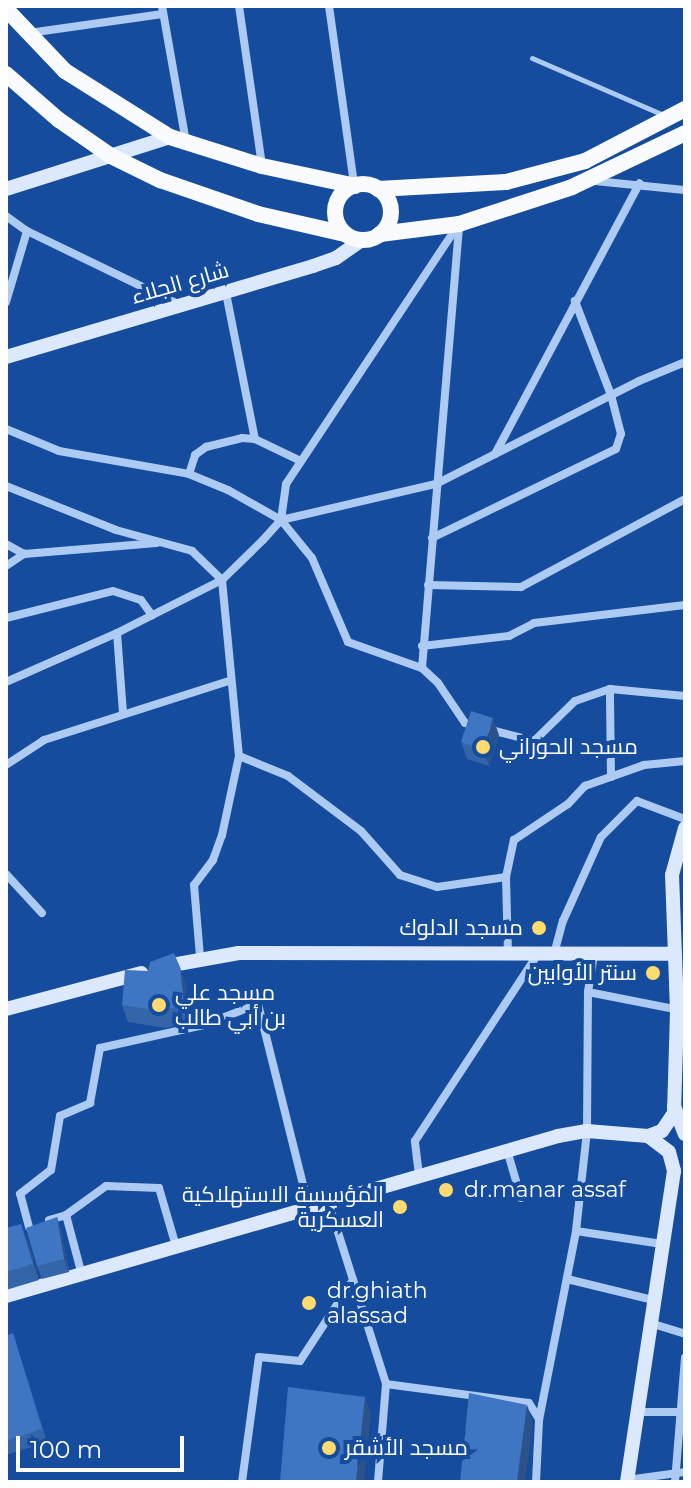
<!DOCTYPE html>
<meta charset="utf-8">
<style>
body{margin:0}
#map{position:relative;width:691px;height:1488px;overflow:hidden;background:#154c9e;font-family:Montserrat,Cairo,sans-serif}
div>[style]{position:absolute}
.service>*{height:5px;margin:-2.5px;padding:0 2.5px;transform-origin:2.5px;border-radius:2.5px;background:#adcaf3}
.minor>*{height:8px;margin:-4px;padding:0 4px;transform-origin:4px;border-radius:4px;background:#adcaf3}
.secondary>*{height:14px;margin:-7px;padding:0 7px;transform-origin:7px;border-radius:7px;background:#dce9fd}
.primary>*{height:16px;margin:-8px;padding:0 8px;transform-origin:8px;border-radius:8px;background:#f9fbff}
.primary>.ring{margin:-8px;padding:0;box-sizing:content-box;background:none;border:16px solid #f9fbff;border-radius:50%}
.wall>*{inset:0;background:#3565a9}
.shaded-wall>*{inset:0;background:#2b5389}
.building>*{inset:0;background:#3e76c4}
.dots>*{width:22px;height:22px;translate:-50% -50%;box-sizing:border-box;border:4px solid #154c9e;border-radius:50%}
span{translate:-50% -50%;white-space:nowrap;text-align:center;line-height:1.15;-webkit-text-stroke:8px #154c9e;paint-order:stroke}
.street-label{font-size:22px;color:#fff}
.poi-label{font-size:22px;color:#fff}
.left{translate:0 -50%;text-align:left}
.right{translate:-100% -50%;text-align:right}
.frame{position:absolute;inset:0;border:8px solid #fff;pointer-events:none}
.scale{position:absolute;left:16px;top:1436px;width:168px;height:36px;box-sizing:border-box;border:4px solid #fff;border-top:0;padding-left:10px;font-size:24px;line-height:28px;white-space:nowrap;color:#fff;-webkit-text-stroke:6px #154c9e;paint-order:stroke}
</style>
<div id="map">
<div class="service">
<div style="left:532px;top:58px;width:144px;rotate:23.4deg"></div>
</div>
<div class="minor">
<div style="left:162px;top:6px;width:138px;rotate:80deg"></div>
<div style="left:239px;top:6px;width:161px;rotate:81.8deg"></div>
<div style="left:329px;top:6px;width:181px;rotate:82deg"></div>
<div style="left:29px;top:33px;width:135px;rotate:-8.1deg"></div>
<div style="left:595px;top:181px;width:90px;rotate:5.7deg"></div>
<div style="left:6px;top:216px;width:26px;rotate:36deg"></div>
<div style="left:27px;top:231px;width:168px;rotate:25.8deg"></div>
<div style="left:226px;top:293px;width:149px;rotate:78.8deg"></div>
<div style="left:6px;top:302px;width:74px;rotate:-73.5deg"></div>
<div style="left:6px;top:429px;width:57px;rotate:22.5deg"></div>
<div style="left:59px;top:451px;width:132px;rotate:10deg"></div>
<div style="left:189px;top:474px;width:42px;rotate:22.3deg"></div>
<div style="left:228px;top:490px;width:61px;rotate:29.5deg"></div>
<div style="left:281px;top:520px;width:159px;rotate:-13.1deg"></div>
<div style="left:436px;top:484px;width:228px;rotate:-26.9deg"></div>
<div style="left:639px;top:381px;width:50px;rotate:-22.4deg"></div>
<div style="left:495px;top:454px;width:307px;rotate:-61.9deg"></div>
<div style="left:189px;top:474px;width:20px;rotate:-72deg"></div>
<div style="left:195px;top:455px;width:14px;rotate:-36deg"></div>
<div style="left:206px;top:447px;width:37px;rotate:-14deg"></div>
<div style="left:242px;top:438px;width:13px;rotate:4deg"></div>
<div style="left:255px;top:439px;width:51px;rotate:25.6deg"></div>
<div style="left:6px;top:486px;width:118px;rotate:21.8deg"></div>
<div style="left:116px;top:530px;width:79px;rotate:15.4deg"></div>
<div style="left:192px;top:551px;width:42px;rotate:44deg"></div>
<div style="left:222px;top:580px;width:177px;rotate:84.5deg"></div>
<div style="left:239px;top:756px;width:81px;rotate:102.1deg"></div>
<div style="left:222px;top:835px;width:27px;rotate:110deg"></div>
<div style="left:213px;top:860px;width:31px;rotate:127deg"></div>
<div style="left:194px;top:885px;width:72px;rotate:85.2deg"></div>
<div style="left:281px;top:520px;width:49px;rotate:50.8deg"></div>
<div style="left:312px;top:558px;width:91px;rotate:66.8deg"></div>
<div style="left:348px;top:642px;width:78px;rotate:19.4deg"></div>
<div style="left:422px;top:668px;width:22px;rotate:43deg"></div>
<div style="left:438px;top:683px;width:48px;rotate:56deg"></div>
<div style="left:465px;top:723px;width:14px;rotate:17deg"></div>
<div style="left:432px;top:538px;width:204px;rotate:-25.8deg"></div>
<div style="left:616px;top:449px;width:16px;rotate:-72deg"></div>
<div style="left:621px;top:434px;width:40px;rotate:-104.4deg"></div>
<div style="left:611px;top:395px;width:101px;rotate:-111deg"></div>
<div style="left:6px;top:544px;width:21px;rotate:29deg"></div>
<div style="left:6px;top:566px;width:22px;rotate:-34deg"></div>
<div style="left:24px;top:554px;width:133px;rotate:-4.7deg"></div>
<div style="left:428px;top:585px;width:93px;rotate:1.2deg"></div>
<div style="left:521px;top:587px;width:186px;rotate:-28.2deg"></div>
<div style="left:6px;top:618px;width:110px;rotate:-14.2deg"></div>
<div style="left:113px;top:591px;width:29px;rotate:18deg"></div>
<div style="left:141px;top:600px;width:19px;rotate:54deg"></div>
<div style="left:117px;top:633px;width:79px;rotate:85.7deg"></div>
<div style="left:422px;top:646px;width:88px;rotate:-6.6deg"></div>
<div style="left:509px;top:636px;width:28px;rotate:-27deg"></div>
<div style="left:534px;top:623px;width:152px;rotate:-6.8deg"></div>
<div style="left:422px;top:668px;width:445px;rotate:-85.2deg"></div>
<div style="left:6px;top:682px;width:121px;rotate:-23.8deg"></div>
<div style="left:117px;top:633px;width:118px;rotate:-26.8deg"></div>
<div style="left:222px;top:580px;width:57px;rotate:-44.3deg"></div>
<div style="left:263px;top:540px;width:27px;rotate:-48deg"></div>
<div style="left:281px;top:520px;width:36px;rotate:-82deg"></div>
<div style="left:286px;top:484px;width:311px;rotate:-56.4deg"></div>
<div style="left:491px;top:730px;width:44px;rotate:14.3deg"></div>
<div style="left:534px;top:741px;width:57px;rotate:-44.3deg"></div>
<div style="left:575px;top:701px;width:37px;rotate:-19deg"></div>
<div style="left:239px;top:756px;width:53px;rotate:22.2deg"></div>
<div style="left:288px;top:776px;width:91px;rotate:37deg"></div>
<div style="left:361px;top:831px;width:59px;rotate:48.4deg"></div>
<div style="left:400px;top:875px;width:39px;rotate:18deg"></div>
<div style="left:437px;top:887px;width:70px;rotate:-8.2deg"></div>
<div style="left:6px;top:765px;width:45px;rotate:-33.3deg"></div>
<div style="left:44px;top:740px;width:194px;rotate:-17.7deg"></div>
<div style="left:611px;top:777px;width:88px;rotate:-90.7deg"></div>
<div style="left:610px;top:689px;width:75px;rotate:5.3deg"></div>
<div style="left:6px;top:874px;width:53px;rotate:47.3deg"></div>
<div style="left:508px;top:954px;width:77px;rotate:-91.5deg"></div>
<div style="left:506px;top:877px;width:38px;rotate:-78deg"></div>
<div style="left:514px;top:840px;width:65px;rotate:-33.7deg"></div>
<div style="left:568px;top:804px;width:25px;rotate:-47deg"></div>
<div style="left:585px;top:786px;width:63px;rotate:-19.6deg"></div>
<div style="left:644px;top:765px;width:41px;rotate:-5.6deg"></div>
<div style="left:554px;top:954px;width:34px;rotate:-75deg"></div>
<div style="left:563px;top:921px;width:92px;rotate:-65.7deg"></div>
<div style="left:601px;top:837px;width:51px;rotate:-45deg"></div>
<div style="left:637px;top:801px;width:51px;rotate:20.6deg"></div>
<div style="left:588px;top:992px;width:99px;rotate:11.1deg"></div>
<div style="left:507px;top:1150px;width:50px;rotate:73.7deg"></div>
<div style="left:419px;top:1175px;width:34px;rotate:-97deg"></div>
<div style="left:415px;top:1141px;width:224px;rotate:-56.7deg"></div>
<div style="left:329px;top:1204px;width:189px;rotate:72.4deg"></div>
<div style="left:386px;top:1384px;width:98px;rotate:94.7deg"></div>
<div style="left:66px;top:1215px;width:62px;rotate:75.1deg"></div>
<div style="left:49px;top:1220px;width:18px;rotate:-16deg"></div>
<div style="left:66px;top:1215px;width:49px;rotate:-35.9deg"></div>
<div style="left:106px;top:1186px;width:53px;rotate:2.2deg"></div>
<div style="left:159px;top:1188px;width:60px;rotate:73.7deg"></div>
<div style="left:29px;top:1227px;width:34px;rotate:-105deg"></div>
<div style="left:20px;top:1194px;width:39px;rotate:-38deg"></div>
<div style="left:51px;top:1170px;width:55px;rotate:-80.5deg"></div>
<div style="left:60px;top:1116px;width:33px;rotate:-23deg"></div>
<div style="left:90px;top:1103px;width:56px;rotate:-79.7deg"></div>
<div style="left:100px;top:1048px;width:107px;rotate:-12.5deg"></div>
<div style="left:204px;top:1025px;width:58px;rotate:-21.3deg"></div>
<div style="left:258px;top:1004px;width:210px;rotate:76deg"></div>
<div style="left:576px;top:1231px;width:87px;rotate:8.6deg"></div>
<div style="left:567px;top:1279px;width:89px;rotate:13.7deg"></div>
<div style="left:650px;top:1323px;width:37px;rotate:17deg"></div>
<div style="left:386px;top:1384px;width:144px;rotate:7.6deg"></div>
<div style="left:529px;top:1403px;width:19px;rotate:58deg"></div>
<div style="left:637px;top:1412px;width:46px"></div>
<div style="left:627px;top:1480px;width:59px;rotate:-7.9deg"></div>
<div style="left:242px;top:1482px;width:126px;rotate:-82.3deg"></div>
<div style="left:259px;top:1357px;width:41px;rotate:5.6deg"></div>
<div style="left:300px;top:1361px;width:97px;rotate:-56.8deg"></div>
<div style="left:536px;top:1482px;width:62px;rotate:-87.2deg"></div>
<div style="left:539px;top:1420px;width:193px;rotate:-78.9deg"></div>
<div style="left:576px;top:1231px;width:101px;rotate:-83.7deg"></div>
<div style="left:587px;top:1131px;width:139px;rotate:-89.6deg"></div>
<div style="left:588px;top:992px;width:38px;rotate:-81deg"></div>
<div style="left:675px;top:1482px;width:125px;rotate:-85.4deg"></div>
</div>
<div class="secondary">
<div style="left:6px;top:189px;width:172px;rotate:-17.6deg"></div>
<div style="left:6px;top:357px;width:320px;rotate:-16.5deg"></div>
<div style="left:313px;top:266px;width:24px;rotate:-19deg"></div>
<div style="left:336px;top:258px;width:32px;rotate:-35deg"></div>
<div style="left:161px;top:967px;width:79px;rotate:-10.2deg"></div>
<div style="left:239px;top:953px;width:436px;rotate:0.1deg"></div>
<div style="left:6px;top:1009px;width:140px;rotate:-14.9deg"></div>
<div style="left:674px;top:1106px;width:30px;rotate:69deg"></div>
<div style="left:648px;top:1136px;width:15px;rotate:-20deg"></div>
<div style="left:662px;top:1131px;width:22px;rotate:-56deg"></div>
<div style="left:674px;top:1113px;width:103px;rotate:-88.3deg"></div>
<div style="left:677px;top:1010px;width:135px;rotate:-92.1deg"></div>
<div style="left:672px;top:875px;width:49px;rotate:-74.5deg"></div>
<div style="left:6px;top:1296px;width:575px;rotate:-16.16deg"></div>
<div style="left:558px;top:1136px;width:29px;rotate:-10deg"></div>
<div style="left:587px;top:1131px;width:61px;rotate:4.7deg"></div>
<div style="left:648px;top:1136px;width:26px;rotate:37deg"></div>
<div style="left:669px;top:1152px;width:20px;rotate:75deg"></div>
<div style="left:674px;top:1171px;width:315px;rotate:98.6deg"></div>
</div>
<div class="primary">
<div style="left:6px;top:9px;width:86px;rotate:46.4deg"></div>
<div style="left:65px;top:71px;width:124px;rotate:32.2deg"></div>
<div style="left:170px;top:137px;width:96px;rotate:17.5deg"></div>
<div style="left:262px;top:166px;width:95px;rotate:12.1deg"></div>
<div style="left:6px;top:74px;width:70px;rotate:41deg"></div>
<div style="left:59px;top:120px;width:63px;rotate:34.7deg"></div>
<div style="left:111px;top:156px;width:55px;rotate:26.1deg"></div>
<div style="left:160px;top:180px;width:104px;rotate:19.1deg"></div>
<div style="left:258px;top:214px;width:89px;rotate:12.9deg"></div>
<div class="ring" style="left:335px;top:184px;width:40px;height:40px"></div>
<div style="left:378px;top:189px;width:128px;rotate:-3.1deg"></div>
<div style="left:506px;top:182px;width:82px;rotate:-14.9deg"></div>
<div style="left:585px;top:161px;width:113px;rotate:-27.5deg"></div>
<div style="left:380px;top:234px;width:80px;rotate:-7.2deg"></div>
<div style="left:459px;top:224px;width:119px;rotate:-18.1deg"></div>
<div style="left:572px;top:187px;width:125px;rotate:-25.5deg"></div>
</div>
<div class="wall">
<div style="clip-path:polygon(499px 735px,489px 766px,467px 759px,461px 742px)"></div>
<div style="clip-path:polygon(186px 984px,190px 1022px,166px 1028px,128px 1022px,122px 1005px)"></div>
<div style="clip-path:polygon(57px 1217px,61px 1230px,69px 1272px,42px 1279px,37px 1266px)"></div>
<div style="clip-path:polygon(6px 1228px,28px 1241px,39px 1280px,6px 1290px)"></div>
<div style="clip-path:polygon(13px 1333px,47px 1442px,6px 1455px,6px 1336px)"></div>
</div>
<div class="shaded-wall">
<div style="clip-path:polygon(493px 718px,499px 735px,489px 766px,483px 750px)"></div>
<div style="clip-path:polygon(180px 967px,186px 984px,190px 1022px,184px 1005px)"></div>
<div style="clip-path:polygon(57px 1217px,61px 1230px,69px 1272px,64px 1259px)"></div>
<div style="clip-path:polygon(21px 1224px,28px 1241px,39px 1280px,33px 1264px)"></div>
<div style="clip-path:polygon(365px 1397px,371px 1414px,364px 1482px,356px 1482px)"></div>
<div style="clip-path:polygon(527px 1405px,533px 1422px,525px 1482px,517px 1482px)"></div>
</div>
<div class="building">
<div style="clip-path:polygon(471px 711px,493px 718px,483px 750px,461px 742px)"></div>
<div style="clip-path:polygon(174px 953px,180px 967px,184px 1005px,160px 1011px,122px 1005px,125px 970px,148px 971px,150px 962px)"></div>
<div style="clip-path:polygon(57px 1217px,64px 1259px,37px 1266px,26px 1228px)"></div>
<div style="clip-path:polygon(21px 1224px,33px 1264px,6px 1272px,6px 1228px)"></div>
<div style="clip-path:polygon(13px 1333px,42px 1429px,6px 1441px,6px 1336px)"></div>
<div style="clip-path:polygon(288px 1387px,365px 1397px,356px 1482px,280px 1482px)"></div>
<div style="clip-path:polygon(469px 1393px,527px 1405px,517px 1482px,460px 1482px)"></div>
</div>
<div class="dots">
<div style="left:483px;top:747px;background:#ffda6f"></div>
<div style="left:539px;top:928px;background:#ffda6f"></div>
<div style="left:653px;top:973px;background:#ffda6f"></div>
<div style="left:159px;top:1005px;background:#ffda6f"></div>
<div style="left:446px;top:1190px;background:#ffda6f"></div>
<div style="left:400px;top:1207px;background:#ffda6f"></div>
<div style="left:309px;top:1303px;background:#ffda6f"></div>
<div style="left:329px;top:1448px;background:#ffda6f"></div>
</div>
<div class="street-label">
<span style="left:180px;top:283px;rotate:-16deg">شارع الجلاء</span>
</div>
<div class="poi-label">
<span class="left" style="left:499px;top:747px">مسجد الحوراني</span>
<span class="right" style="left:523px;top:928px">مسجد الدلوك</span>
<span class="right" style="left:637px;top:973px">سنتر الأوابين</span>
<span class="left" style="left:175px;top:1005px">مسجد علي<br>بن أبي طالب</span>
<span class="left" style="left:464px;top:1190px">dr.manar assaf</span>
<span class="right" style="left:384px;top:1207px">المؤسسة الاستهلاكية<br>العسكرية</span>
<span class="left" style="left:327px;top:1303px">dr.ghiath<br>alassad</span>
<span class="left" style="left:345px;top:1448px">مسجد الأشقر</span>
</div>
<div class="frame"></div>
<div class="scale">100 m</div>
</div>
